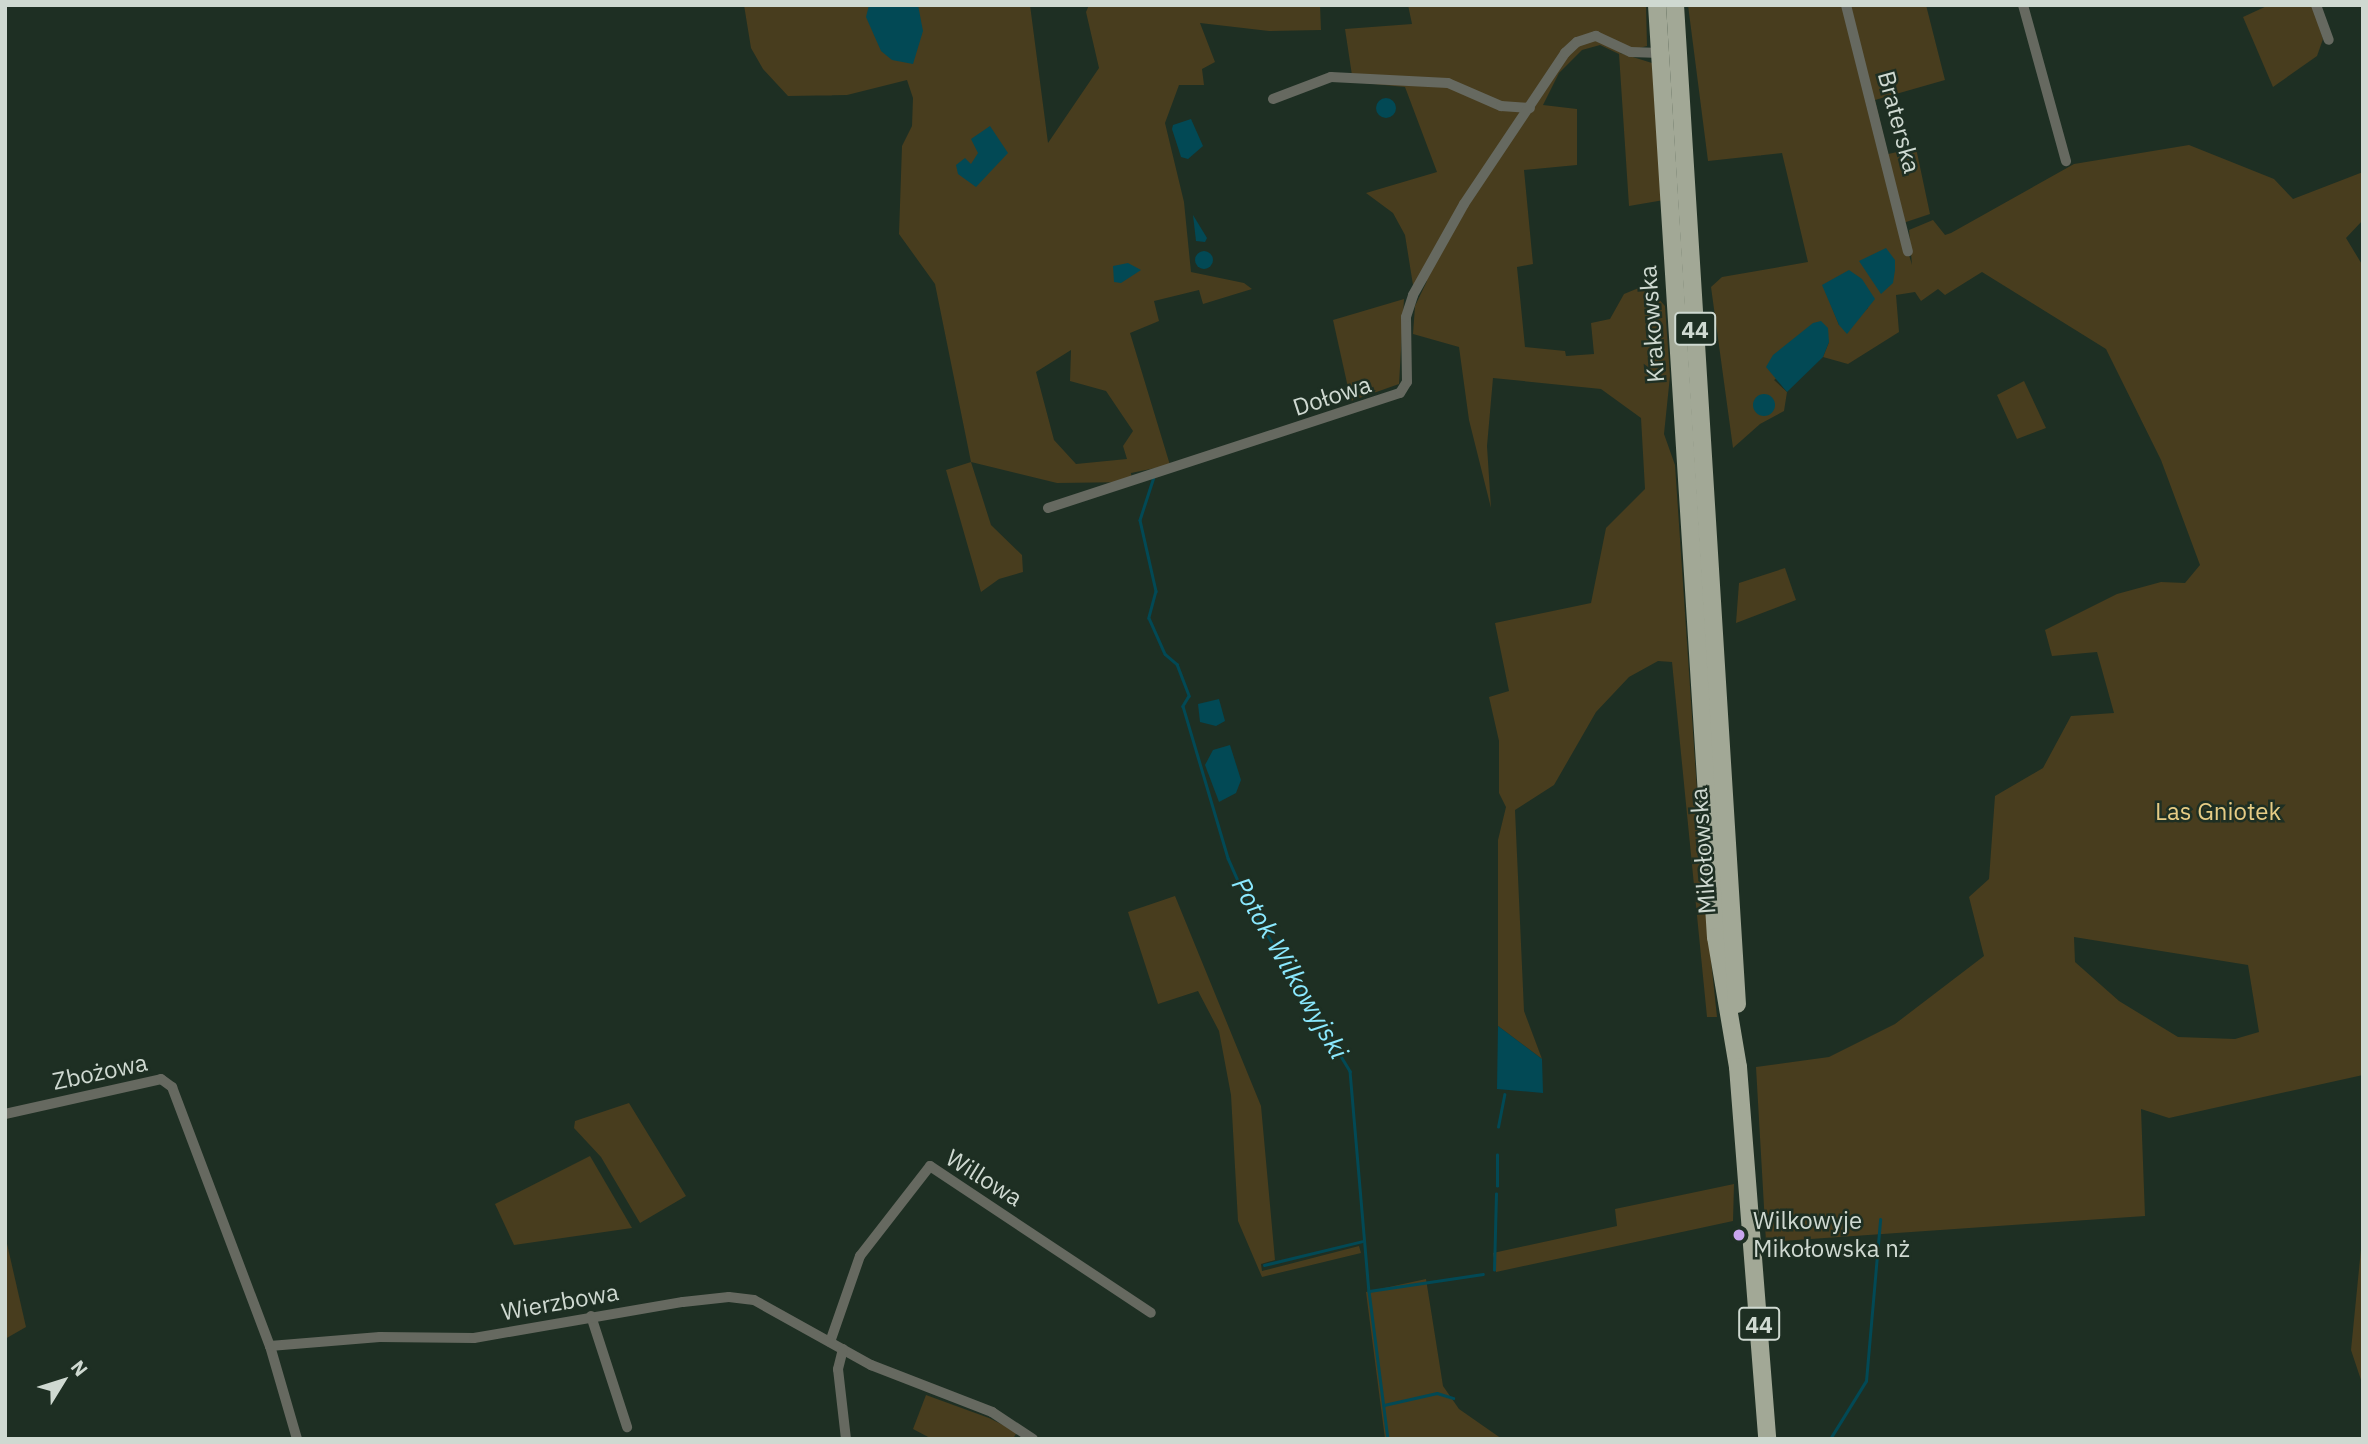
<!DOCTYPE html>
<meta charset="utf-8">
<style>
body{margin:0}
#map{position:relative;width:2368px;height:1444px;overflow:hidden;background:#1e2f23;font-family:"IBM Plex Sans",sans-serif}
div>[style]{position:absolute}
.green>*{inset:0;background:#483d1e}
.water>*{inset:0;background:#024955}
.round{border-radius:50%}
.stream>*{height:2.5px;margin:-1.25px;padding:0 1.25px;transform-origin:1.25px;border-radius:1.25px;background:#024955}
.minor>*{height:10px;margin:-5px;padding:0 5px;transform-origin:5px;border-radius:5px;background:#666960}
.primary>*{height:18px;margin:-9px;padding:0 9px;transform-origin:9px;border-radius:9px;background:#a2a896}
.dots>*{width:19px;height:19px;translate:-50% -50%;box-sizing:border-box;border:4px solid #1e2f23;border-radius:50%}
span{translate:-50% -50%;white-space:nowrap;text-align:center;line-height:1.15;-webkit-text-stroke:5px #1e2f23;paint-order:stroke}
.shield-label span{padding:2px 5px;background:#1e2f23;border:2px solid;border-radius:5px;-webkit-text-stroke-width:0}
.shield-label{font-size:23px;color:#cfd9d1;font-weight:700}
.street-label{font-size:24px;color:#cfd9d1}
.park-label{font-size:24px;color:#e6cc85}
.poi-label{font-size:24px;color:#cfd9d1}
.left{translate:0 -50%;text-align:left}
.water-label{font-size:26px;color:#8be9ff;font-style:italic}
.frame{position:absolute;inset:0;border:7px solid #cfd9d1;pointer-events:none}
.north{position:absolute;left:28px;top:1346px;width:70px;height:70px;-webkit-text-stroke:5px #1e2f23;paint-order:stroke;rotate:52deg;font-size:19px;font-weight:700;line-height:28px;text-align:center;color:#cfd9d1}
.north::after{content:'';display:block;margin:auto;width:24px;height:32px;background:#cfd9d1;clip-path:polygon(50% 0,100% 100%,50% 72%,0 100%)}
</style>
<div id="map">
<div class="green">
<div style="clip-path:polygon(evenodd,744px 5px,1030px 5px,1048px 143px,1099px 68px,1086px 12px,1089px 5px,1320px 5px,1321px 30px,1269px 31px,1200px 23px,1215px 62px,1202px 69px,1204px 85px,1179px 85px,1165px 123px,1184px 202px,1191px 272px,1244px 283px,1252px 289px,1203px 304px,1199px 290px,1154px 301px,1159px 321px,1130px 333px,1170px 465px,1131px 473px,1132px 482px,1057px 483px,971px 462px,991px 525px,1022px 555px,1023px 572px,999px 579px,981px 592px,946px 470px,971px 462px,935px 284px,899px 234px,902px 146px,912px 126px,913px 98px,907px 80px,847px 95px,788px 96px,763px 69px,751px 48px,744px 5px,1071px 350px,1070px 381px,1106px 391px,1133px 431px,1123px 446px,1127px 459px,1076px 464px,1054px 440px,1036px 372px,1071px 350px)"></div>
<div style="clip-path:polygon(1408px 5px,1646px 5px,1647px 46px,1620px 53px,1652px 63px,1664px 200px,1629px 206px,1619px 54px,1600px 45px,1582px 50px,1559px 73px,1543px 105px,1577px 109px,1577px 165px,1524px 170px,1533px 264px,1517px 267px,1525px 347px,1565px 351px,1566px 356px,1594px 354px,1591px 323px,1610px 319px,1624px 294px,1646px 285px,1665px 306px,1670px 376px,1664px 434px,1675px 465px,1704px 894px,1717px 1017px,1707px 1017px,1672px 662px,1658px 661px,1629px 677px,1596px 712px,1554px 785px,1515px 810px,1524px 1011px,1542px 1059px,1498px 1026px,1498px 840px,1506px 807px,1499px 793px,1499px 741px,1489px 697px,1509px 691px,1495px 623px,1591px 603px,1606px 528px,1645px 489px,1641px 418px,1601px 389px,1493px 378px,1487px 446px,1491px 508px,1469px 420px,1459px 347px,1413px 334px,1415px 306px,1427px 281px,1413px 285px,1405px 235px,1393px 213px,1366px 193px,1437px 172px,1405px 87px,1353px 82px,1345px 29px,1412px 24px)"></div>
<div style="clip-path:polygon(evenodd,1688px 5px,1926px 5px,1945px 80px,1875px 100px,1888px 154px,1916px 148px,1930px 214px,1900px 224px,1912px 265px,1909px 230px,1933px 220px,1945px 235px,1951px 233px,2074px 164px,2189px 145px,2274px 179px,2293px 199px,2363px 172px,2363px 220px,2346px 238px,2363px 266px,2363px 1075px,2169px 1118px,2141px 1109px,2145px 1216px,1766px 1242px,1756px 1067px,1829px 1057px,1895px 1024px,1984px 956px,1969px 897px,1989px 879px,1995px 796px,2043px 768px,2071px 716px,2114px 713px,2097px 652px,2052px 656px,2045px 630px,2117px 594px,2161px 582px,2185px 583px,2200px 565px,2161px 460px,2106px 349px,1982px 272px,1945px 295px,1938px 289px,1921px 301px,1915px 292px,1896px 295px,1899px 332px,1848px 364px,1823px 357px,1829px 342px,1774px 380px,1787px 392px,1784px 411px,1760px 424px,1733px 448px,1711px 287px,1722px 277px,1808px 262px,1782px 153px,1708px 161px,1688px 5px,1823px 285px,1868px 308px,1853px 321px,1839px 325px,1823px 285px,1688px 5px,2074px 937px,2248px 965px,2259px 1032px,2235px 1039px,2178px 1037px,2119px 1001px,2075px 962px,2074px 937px)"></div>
<div style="clip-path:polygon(2269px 5px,2313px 5px,2323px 39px,2317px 56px,2273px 87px,2243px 17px)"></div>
<div style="clip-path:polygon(1404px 299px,1399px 384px,1351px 401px,1333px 320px)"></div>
<div style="clip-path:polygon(2024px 381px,2046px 428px,2017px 439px,1997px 395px)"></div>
<div style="clip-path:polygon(1785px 568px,1796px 600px,1736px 623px,1739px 583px)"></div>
<div style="clip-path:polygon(1175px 896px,1261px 1106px,1275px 1260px,1261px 1264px,1262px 1271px,1359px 1246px,1361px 1253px,1262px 1277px,1238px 1221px,1231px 1095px,1219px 1031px,1198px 991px,1158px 1004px,1128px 912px)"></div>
<div style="clip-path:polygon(629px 1103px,686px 1196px,640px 1223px,601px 1157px,574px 1128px,575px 1121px)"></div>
<div style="clip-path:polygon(590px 1156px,632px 1228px,514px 1245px,495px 1204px)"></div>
<div style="clip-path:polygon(1734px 1184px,1733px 1221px,1496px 1272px,1493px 1253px,1617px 1226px,1615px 1209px)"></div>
<div style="clip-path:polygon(2363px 1229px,2363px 1386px,2351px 1350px)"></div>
<div style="clip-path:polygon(5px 1235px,26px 1327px,5px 1339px)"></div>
<div style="clip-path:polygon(1426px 1279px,1443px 1386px,1459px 1409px,1502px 1439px,1385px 1439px,1366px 1292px)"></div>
<div style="clip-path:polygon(926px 1395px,989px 1418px,1017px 1432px,1013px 1439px,932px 1439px,913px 1429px)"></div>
</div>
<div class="water">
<div style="clip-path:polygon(869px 5px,918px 5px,923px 31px,913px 64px,892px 60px,881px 51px,866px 17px)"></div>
<div class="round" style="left:1376px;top:98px;width:20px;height:20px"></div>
<div style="clip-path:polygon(1191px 119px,1203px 146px,1188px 159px,1181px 157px,1172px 129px,1173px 125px)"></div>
<div style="clip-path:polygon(990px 126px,1008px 153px,976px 187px,958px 174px,956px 165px,965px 158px,971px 164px,978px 153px,971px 139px)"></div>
<div style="clip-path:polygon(1193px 215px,1207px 238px,1205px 242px,1196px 241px)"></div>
<div style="clip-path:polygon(1886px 248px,1895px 260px,1895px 270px,1893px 283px,1881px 294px,1859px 261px)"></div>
<div class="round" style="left:1195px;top:251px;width:18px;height:18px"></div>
<div style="clip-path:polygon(1128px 263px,1141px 270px,1121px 283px,1114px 282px,1113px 266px)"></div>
<div style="clip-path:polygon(1849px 270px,1862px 279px,1875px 299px,1847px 334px,1839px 325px,1822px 285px)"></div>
<div style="clip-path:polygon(1821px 321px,1828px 328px,1829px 342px,1823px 357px,1787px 392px,1766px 367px,1773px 355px,1813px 323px)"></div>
<div class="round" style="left:1753px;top:394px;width:22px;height:22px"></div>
<div style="clip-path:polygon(1219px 699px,1225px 721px,1216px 726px,1200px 722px,1198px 704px)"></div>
<div style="clip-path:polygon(1230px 745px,1241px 780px,1236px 793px,1219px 802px,1205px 765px,1213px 750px)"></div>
<div style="clip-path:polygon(1498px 1026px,1542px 1059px,1543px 1093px,1497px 1089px)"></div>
</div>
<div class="stream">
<div style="left:1154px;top:477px;width:45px;rotate:108deg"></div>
<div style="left:1140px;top:520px;width:73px;rotate:77.3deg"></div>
<div style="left:1156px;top:591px;width:28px;rotate:105deg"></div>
<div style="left:1149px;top:618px;width:39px;rotate:66deg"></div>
<div style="left:1165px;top:654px;width:16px;rotate:40deg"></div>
<div style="left:1177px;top:664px;width:34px;rotate:69deg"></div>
<div style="left:1189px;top:696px;width:12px;rotate:121deg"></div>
<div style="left:1183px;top:706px;width:159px;rotate:73.5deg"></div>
<div style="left:1228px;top:858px;width:47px;rotate:66.2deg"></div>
<div style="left:1247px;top:901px;width:199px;rotate:58.8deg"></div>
<div style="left:1350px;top:1071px;width:221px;rotate:85.1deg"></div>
<div style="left:1369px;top:1291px;width:149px;rotate:82.7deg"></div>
<div style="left:1498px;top:1127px;width:33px;rotate:-79deg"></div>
<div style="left:1497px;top:1186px;width:31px;rotate:-90deg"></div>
<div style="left:1264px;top:1265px;width:102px;rotate:-13.6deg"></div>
<div style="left:1494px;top:1270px;width:76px;rotate:-88.5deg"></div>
<div style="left:1369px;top:1291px;width:115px;rotate:-8.5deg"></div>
<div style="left:1384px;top:1405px;width:54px;rotate:-12.8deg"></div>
<div style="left:1437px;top:1393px;width:17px;rotate:17deg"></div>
<div style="left:1830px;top:1439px;width:68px;rotate:-58.2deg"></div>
<div style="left:1866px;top:1381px;width:162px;rotate:-85deg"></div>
</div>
<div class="minor">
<div style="left:1846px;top:5px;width:254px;rotate:75.9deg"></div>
<div style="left:2023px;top:5px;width:162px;rotate:74.6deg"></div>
<div style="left:2316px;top:5px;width:37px;rotate:70deg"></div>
<div style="left:1273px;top:99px;width:62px;rotate:-20.8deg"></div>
<div style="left:1331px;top:77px;width:117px;rotate:2.9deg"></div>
<div style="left:1448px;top:83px;width:58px;rotate:23.5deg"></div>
<div style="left:1501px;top:106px;width:29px;rotate:4deg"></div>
<div style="left:1048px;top:508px;width:370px;rotate:-18.1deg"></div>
<div style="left:1400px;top:393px;width:13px;rotate:-58deg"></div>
<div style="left:1407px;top:382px;width:65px;rotate:-90.9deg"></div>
<div style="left:1406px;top:317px;width:23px;rotate:-72deg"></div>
<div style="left:1413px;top:295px;width:104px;rotate:-60.7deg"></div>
<div style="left:1464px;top:204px;width:182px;rotate:-56.2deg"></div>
<div style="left:1565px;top:53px;width:16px;rotate:-43deg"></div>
<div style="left:1577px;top:42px;width:20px;rotate:-18deg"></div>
<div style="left:1596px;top:36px;width:38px;rotate:25deg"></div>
<div style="left:1631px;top:52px;width:29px;rotate:2deg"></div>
<div style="left:5px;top:1114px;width:160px;rotate:-12.6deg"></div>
<div style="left:161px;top:1079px;width:14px;rotate:36deg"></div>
<div style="left:172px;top:1087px;width:277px;rotate:69.3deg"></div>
<div style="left:270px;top:1346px;width:97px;rotate:73.8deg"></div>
<div style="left:591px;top:1316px;width:117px;rotate:72deg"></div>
<div style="left:830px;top:1342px;width:91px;rotate:-70.8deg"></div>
<div style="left:860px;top:1256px;width:114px;rotate:-52.1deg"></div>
<div style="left:930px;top:1166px;width:265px;rotate:33.6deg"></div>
<div style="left:270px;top:1346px;width:110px;rotate:-4.7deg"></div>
<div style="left:380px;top:1337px;width:94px;rotate:0.6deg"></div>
<div style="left:474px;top:1338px;width:212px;rotate:-9.8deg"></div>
<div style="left:683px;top:1302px;width:46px;rotate:-6.2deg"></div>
<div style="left:729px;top:1297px;width:25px;rotate:7deg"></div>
<div style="left:754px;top:1300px;width:134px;rotate:29.1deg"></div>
<div style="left:871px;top:1365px;width:130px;rotate:21.2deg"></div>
<div style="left:992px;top:1412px;width:49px;rotate:33.4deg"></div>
<div style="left:843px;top:1349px;width:21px;rotate:104deg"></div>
<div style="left:838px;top:1369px;width:70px;rotate:83.5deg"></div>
</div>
<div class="primary">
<div style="left:1657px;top:5px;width:934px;rotate:86.38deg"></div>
<div style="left:1716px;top:937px;width:132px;rotate:80.4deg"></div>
<div style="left:1738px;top:1067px;width:373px;rotate:85.5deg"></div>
<div style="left:1675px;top:5px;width:1001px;rotate:86.45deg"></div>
</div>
<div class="dots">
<div style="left:1739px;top:1235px;background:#c9a5ee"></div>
</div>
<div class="shield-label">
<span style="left:1695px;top:329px">44</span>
<span style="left:1759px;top:1324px">44</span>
</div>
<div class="street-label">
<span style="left:1899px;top:122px;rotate:75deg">Braterska</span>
<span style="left:1652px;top:324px;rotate:-94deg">Krakowska</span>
<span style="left:1332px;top:396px;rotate:-18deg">Dołowa</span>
<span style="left:1703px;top:851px;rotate:-94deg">Mikołowska</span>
<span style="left:100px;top:1072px;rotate:-12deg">Zbożowa</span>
<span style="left:984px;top:1178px;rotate:32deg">Willowa</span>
<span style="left:560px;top:1302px;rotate:-10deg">Wierzbowa</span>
</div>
<div class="park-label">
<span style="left:2218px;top:812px">Las Gniotek</span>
</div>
<div class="poi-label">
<span class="left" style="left:1753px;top:1235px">Wilkowyje<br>Mikołowska nż</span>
</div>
<div class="water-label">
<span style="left:1290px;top:968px;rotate:60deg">Potok Wilkowyjski</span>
</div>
<div class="frame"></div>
<div class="north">N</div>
</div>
